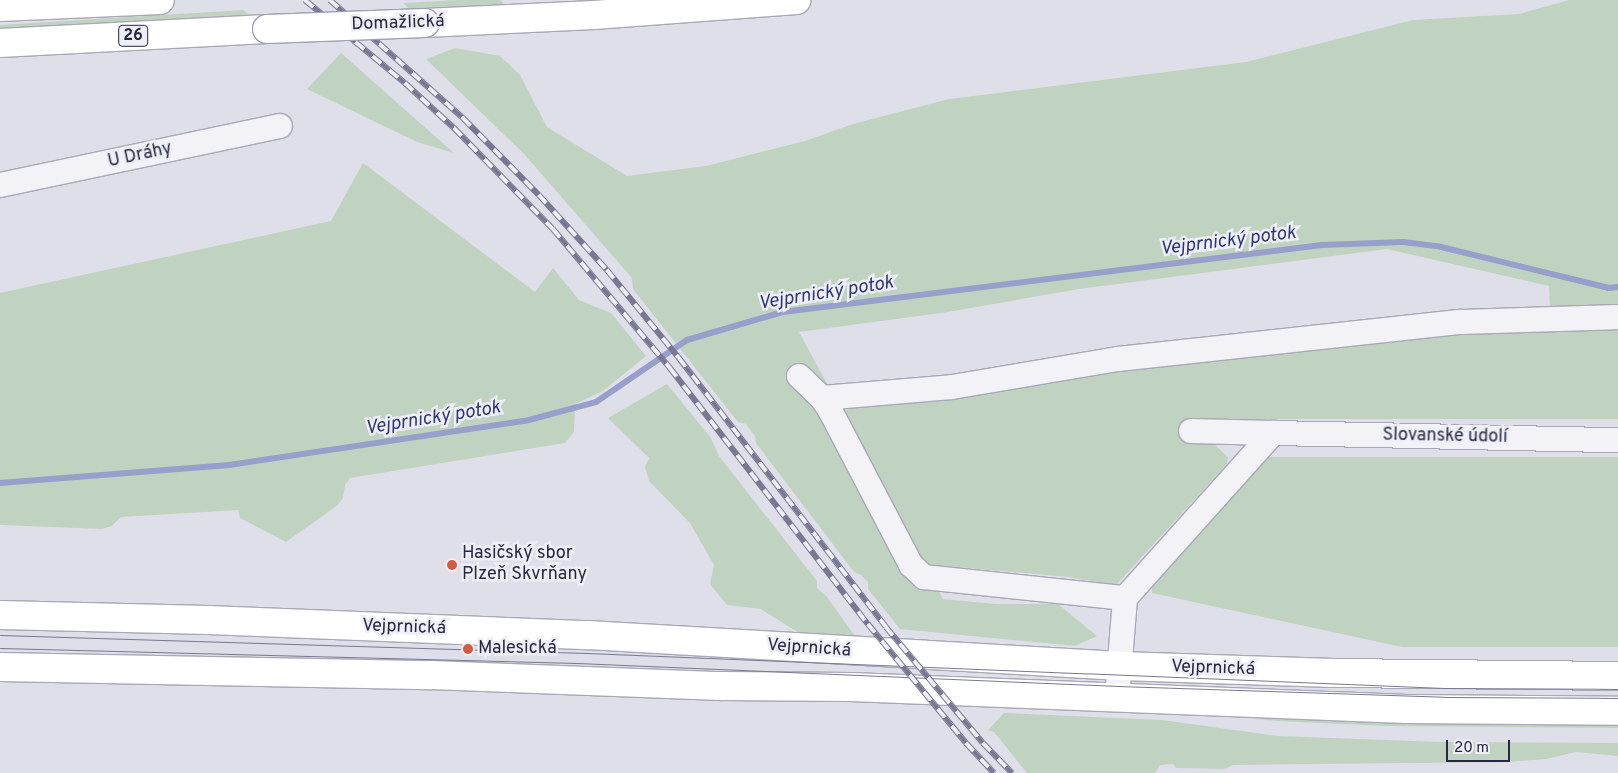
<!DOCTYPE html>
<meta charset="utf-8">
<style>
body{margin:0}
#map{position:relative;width:1618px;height:773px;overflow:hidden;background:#dfdfe9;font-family:Overpass,sans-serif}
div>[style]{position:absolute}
.green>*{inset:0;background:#c0d3c1}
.stream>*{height:6px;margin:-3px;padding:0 3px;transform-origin:3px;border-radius:3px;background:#989fcb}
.roads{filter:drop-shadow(1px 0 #a8a8b7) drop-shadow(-1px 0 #a8a8b7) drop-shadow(0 1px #a8a8b7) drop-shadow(0 -1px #a8a8b7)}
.minor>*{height:24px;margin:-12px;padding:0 12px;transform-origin:12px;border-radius:12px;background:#f2f2f7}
.secondary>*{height:28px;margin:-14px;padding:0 14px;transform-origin:14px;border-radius:14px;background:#fff}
.primary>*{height:28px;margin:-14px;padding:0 14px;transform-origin:14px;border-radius:14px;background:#fff}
.tram>*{height:1px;margin:-0.5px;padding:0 0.5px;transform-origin:0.5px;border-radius:0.5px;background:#787893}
.rail>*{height:5.5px;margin-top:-2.75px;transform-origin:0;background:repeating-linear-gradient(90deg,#eeeff6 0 11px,#787893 0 22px);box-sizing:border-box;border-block:1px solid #787893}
.bridges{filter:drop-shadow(1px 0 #9e9fb5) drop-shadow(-1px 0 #9e9fb5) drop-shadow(0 1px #9e9fb5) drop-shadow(0 -1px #9e9fb5)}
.primary-bridge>*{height:28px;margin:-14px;padding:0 14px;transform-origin:14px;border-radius:14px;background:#fff}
.dots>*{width:14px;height:14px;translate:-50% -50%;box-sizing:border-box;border:2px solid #eeeff6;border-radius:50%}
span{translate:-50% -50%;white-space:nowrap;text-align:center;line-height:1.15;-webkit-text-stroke:5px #eeeff6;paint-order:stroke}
.shield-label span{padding:1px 4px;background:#eeeff6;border:1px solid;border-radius:4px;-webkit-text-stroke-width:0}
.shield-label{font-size:16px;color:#272741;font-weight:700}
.street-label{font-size:18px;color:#272741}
.poi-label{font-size:18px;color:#272741}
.left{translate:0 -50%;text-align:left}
.water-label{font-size:19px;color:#2f3677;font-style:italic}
.scale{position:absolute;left:1446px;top:740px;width:64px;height:22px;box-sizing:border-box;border:2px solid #272741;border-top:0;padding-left:6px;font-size:15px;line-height:18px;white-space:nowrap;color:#272741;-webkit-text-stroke:4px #eeeff6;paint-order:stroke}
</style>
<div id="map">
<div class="green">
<div style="clip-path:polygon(457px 0,501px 0,505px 7px,413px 12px,403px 3px)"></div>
<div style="clip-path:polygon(1569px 0,1618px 0,1618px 307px,1550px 309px,1549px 286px,1387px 249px,1079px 289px,948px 312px,799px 332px,843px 413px,853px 404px,1095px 371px,1453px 334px,1618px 327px,1618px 419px,1184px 419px,1184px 439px,1215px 445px,1228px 457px,1227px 464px,1116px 585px,1068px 577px,924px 564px,943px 599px,996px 604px,1058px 604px,1097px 636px,1075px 646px,900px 629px,868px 589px,868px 582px,861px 575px,854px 572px,756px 443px,755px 436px,746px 424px,738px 422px,633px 289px,632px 278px,524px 154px,426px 59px,455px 48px,500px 56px,520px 75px,547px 127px,627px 176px,706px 166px,805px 141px,853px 124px,949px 99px,1246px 62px,1413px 20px,1519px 14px)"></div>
<div style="clip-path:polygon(243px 10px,253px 18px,0 30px,0 25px)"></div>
<div style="clip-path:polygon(341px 53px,420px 123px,454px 153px,417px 142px,307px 89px)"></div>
<div style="clip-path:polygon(363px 163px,535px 292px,553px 268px,579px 300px,611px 313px,646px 356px,603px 391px,575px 404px,574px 432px,565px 443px,350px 478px,345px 485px,343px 498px,338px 505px,286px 542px,240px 518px,238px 510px,121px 517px,112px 526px,102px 529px,0 525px,0 293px,331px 221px)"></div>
<div style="clip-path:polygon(667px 384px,711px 438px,719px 456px,817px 581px,817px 588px,827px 597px,855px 636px,799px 633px,761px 609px,727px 605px,710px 584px,714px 565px,690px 523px,649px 481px,645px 467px,649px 458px,608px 418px)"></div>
<div style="clip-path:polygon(1269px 457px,1618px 457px,1618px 647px,1402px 647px,1152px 593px,1152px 583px)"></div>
<div style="clip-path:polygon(1004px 713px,1162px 720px,1278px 736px,1441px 742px,1618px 743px,1618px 756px,1576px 752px,1546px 759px,1507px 762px,1233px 765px,1225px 769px,1176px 768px,1173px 764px,1160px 765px,1155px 773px,1027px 773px,994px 732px,988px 730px)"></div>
<div style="clip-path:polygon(1206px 713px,1618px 716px,1618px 728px,1384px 726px,1277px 721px)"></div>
</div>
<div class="stream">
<div style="left:0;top:483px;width:230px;rotate:-4.5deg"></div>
<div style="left:229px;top:465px;width:303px;rotate:-8.5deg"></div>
<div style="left:529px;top:420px;width:69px;rotate:-15deg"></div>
<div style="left:596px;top:402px;width:110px;rotate:-34.3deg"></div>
<div style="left:687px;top:340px;width:100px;rotate:-16.3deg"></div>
<div style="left:783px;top:312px;width:543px;rotate:-7.09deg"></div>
<div style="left:1322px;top:245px;width:81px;rotate:-2.1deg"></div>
<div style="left:1403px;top:242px;width:38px;rotate:7deg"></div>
<div style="left:1441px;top:247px;width:173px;rotate:13.7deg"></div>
<div style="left:1609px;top:288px;width:9px;rotate:-6deg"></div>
</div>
<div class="roads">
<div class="minor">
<div style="left:0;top:185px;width:286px;rotate:-11.9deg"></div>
<div style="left:799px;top:376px;width:32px;rotate:44deg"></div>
<div style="left:822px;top:398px;width:17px;rotate:57deg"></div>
<div style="left:831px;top:412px;width:173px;rotate:62.4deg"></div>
<div style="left:911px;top:565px;width:18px;rotate:43deg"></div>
<div style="left:924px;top:577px;width:202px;rotate:6deg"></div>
<div style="left:822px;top:398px;width:130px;rotate:-4.8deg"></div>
<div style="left:952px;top:387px;width:168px;rotate:-9.6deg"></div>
<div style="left:1118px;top:359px;width:345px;rotate:-6.2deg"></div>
<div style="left:1461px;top:322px;width:157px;rotate:-1.8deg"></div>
<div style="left:1191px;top:431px;width:82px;rotate:1.4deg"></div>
<div style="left:1117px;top:698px;width:100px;rotate:-85.4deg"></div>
<div style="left:1125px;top:598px;width:222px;rotate:-48.1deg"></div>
<div style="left:1273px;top:433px;width:345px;rotate:1.2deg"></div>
</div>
<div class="secondary">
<div style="left:0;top:615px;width:208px;rotate:1.4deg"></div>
<div style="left:208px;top:620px;width:380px;rotate:2.3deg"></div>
<div style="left:588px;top:635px;width:533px;rotate:3.33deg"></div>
<div style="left:1120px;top:666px;width:213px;rotate:1.9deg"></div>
<div style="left:1333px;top:673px;width:285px;rotate:0.6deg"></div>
<div style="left:0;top:667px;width:431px;rotate:1.1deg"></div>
<div style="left:431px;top:675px;width:290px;rotate:2.2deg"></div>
<div style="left:721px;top:686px;width:130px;rotate:0.4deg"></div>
<div style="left:851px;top:687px;width:556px;rotate:2.27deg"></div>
<div style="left:1407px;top:709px;width:211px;rotate:0.5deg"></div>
</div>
<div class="primary">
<div style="left:0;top:7px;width:160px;rotate:-2.5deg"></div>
<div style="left:425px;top:23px;width:169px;rotate:-2.7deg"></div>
<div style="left:594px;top:15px;width:203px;rotate:-4.2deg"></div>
<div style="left:0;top:43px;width:267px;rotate:-3deg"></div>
</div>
</div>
<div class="tram">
<div style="left:0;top:635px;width:587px;rotate:1.76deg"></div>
<div style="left:587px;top:653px;width:858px;rotate:2.34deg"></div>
<div style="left:1444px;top:688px;width:174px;rotate:0.3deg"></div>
<div style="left:0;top:648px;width:577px;rotate:1.49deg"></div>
<div style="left:577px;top:663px;width:541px;rotate:2.43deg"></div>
<div style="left:1118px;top:686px;width:326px;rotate:1.9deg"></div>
<div style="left:1444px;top:697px;width:174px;rotate:0.3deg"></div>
</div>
<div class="rail">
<div style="left:305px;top:0;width:130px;rotate:39.7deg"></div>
<div style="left:405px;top:83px;width:67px;rotate:42.6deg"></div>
<div style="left:454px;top:128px;width:141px;rotate:45.6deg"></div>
<div style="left:553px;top:229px;width:182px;rotate:49.9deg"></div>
<div style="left:670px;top:368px;width:324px;rotate:52.3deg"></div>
<div style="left:868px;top:624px;width:154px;rotate:50.5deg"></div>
<div style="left:966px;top:743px;width:41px;rotate:47deg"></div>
<div style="left:330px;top:0;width:178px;rotate:41.6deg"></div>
<div style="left:463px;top:118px;width:108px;rotate:45.4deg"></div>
<div style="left:539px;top:195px;width:101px;rotate:47.8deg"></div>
<div style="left:607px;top:270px;width:114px;rotate:50.7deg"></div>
<div style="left:679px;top:358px;width:339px;rotate:52.4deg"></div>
<div style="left:886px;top:627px;width:151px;rotate:50.1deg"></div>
<div style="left:983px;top:743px;width:42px;rotate:46deg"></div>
</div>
<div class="bridges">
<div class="primary-bridge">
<div style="left:267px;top:29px;width:158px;rotate:-2.2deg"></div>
</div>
</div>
<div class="dots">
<div style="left:452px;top:565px;background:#d45b3e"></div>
<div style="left:468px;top:649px;background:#d45b3e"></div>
</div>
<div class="shield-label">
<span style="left:133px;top:36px">26</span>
</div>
<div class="street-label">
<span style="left:398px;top:24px;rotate:-2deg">Domažlická</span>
<span style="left:140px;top:156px;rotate:-12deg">U Dráhy</span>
<span style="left:1445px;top:437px;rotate:1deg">Slovanské údolí</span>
<span style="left:404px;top:628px;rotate:2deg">Vejprnická</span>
<span style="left:809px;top:649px;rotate:4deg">Vejprnická</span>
<span style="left:1213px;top:669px;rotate:2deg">Vejprnická</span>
</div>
<div class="poi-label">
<span class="left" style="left:462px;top:565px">Hasičský sbor<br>Plzeň Skvrňany</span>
<span class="left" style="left:478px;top:649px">Malesická</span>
</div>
<div class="water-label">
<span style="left:1228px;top:242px;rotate:-7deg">Vejprnický potok</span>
<span style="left:826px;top:294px;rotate:-9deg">Vejprnický potok</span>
<span style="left:433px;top:419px;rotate:-9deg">Vejprnický potok</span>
</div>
<div class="scale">20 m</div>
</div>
